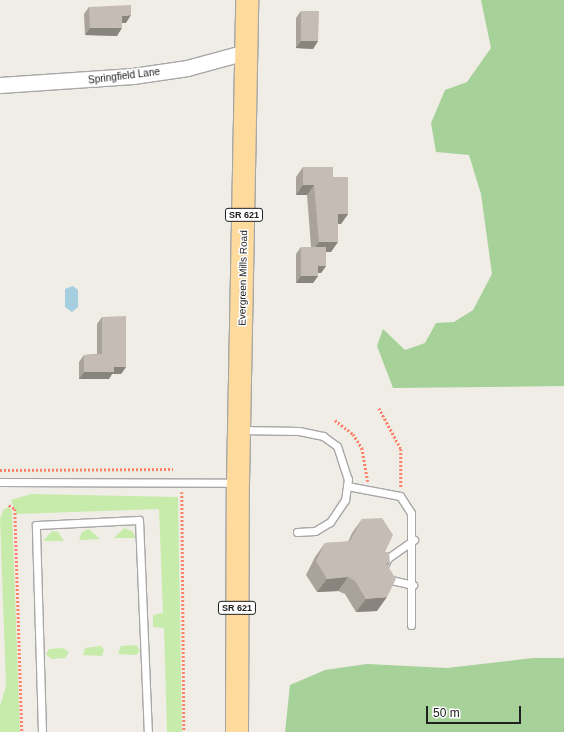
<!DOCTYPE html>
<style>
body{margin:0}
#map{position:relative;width:564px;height:732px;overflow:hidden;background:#f0ede6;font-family:Arial,sans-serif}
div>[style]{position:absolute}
.grass>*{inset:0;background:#c7ebab}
.forest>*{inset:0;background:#a6d199}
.water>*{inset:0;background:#a5cedf}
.path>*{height:2.5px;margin-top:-1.25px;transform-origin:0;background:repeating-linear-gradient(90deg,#fd826a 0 2px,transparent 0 4px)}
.roads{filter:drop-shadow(1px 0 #a7a7a7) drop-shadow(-1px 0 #a7a7a7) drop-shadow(0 1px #a7a7a7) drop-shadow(0 -1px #a7a7a7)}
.service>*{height:7px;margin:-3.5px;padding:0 3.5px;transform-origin:3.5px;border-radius:3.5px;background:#fff}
.minor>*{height:15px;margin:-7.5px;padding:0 7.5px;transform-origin:7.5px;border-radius:7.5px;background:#fff}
.primary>*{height:22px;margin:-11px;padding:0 11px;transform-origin:11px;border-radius:11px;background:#feda9d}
.wall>*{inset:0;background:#a9a39c}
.shaded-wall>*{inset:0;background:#8a847f}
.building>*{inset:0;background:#c5bdb5}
span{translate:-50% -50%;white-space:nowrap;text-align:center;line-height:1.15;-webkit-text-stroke:3px #fff;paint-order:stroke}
.shield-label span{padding:1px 3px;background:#fff;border:1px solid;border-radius:3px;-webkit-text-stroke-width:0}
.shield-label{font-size:9px;color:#202020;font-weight:700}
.street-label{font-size:10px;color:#202020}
.scale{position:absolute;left:426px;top:706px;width:95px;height:18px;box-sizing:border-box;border:2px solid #202020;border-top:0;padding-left:5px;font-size:12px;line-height:14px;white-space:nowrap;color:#202020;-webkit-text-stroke:3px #fff;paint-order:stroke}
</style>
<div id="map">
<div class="grass">
<div style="clip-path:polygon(31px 494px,178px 497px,182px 732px,167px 732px,164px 628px,153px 627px,153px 615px,163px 613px,159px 509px,16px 514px,11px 500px)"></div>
<div style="clip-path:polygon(9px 507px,12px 511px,20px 732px,0 732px,0 706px,6px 686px,0 519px,4px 509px)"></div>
<div style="clip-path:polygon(124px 528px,132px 531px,136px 538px,114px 538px)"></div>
<div style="clip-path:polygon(89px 529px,100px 539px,79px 540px,82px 532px)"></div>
<div style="clip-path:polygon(52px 531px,58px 532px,64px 541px,43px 541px)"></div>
<div style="clip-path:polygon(136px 645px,140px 651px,136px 655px,118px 654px,121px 646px)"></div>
<div style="clip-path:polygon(101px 646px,104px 650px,102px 656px,83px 655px,85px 648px)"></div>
<div style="clip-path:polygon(63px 648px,69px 652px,65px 658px,51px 659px,46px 654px,49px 649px)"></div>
</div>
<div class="forest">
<div style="clip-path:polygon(481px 0,564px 0,564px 386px,393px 388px,377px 346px,383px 329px,405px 350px,425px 343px,436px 323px,454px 322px,473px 310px,492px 274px,481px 194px,469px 155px,436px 152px,431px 123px,445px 90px,467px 82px,491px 48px)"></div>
<div style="clip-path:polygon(533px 658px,564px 658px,564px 732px,285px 732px,290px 685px,325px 670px,367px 664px,447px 668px)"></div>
</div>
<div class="water">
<div style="clip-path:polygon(73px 286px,78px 290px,78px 307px,72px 312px,65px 307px,65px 289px)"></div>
</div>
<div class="path">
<div style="left:379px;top:408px;width:47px;rotate:61.8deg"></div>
<div style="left:401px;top:449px;width:39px;rotate:90deg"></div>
<div style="left:335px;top:420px;width:23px;rotate:38deg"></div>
<div style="left:353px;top:434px;width:17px;rotate:57deg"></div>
<div style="left:362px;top:448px;width:34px;rotate:80deg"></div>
<div style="left:0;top:470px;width:173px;rotate:-0.3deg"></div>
<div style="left:182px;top:492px;width:240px;rotate:89.5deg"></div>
<div style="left:9px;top:505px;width:7px;rotate:34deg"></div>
<div style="left:15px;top:509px;width:223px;rotate:88.2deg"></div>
</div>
<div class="roads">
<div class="service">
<div style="left:241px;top:430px;width:58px;rotate:1deg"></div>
<div style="left:299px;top:431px;width:25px;rotate:12deg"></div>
<div style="left:323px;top:436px;width:17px;rotate:36deg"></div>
<div style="left:337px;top:446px;width:35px;rotate:72deg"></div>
<div style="left:348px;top:479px;width:21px;rotate:98deg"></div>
<div style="left:345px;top:500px;width:27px;rotate:124deg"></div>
<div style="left:330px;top:522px;width:17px;rotate:149deg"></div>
<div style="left:315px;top:531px;width:18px;rotate:177deg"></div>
<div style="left:0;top:482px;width:235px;rotate:0.2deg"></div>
<div style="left:347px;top:486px;width:54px;rotate:10.7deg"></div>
<div style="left:400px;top:496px;width:20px;rotate:57deg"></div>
<div style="left:411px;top:513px;width:112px;rotate:90deg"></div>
<div style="left:384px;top:566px;width:9px;rotate:-63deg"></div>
<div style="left:388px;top:558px;width:32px;rotate:-35deg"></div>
<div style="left:387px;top:579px;width:27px;rotate:13deg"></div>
<div style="left:42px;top:732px;width:207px;rotate:-91.7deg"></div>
<div style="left:36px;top:525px;width:103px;rotate:-2.8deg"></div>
<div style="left:139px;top:520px;width:212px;rotate:87.6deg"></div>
</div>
<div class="minor">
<div style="left:0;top:85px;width:133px;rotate:-3.9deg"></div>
<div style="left:133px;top:76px;width:55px;rotate:-8.4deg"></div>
<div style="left:187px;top:68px;width:61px;rotate:-15.2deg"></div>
</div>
<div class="primary">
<div style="left:237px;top:732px;width:249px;rotate:-89.8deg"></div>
<div style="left:238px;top:483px;width:483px;rotate:-88.9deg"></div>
</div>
</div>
<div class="wall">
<div style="clip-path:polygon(89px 7px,126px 23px,122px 23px,117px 36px,85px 35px,84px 14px)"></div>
<div style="clip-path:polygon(301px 11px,318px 41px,313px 49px,296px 48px,296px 18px)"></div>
<div style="clip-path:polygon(303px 167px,333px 177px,348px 214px,341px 224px,338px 224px,331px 252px,326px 252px,326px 266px,321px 273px,318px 273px,318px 276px,313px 283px,296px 283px,296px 254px,301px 247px,311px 247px,307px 195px,296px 195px,296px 177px)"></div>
<div style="clip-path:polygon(102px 317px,126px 367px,121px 374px,112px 374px,109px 379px,79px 379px,79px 362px,84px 355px,97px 354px,97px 324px)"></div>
<div style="clip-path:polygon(362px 519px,385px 552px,390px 563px,388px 566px,377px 611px,356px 612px,345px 594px,338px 591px,317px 592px,306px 575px,315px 557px,325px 543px,348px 542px,352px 533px)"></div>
</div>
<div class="shaded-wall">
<div style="clip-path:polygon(131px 15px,126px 23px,117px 23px,122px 16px)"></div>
<div style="clip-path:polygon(90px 28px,122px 28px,117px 36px,85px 35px)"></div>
<div style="clip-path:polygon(301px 41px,318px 41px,313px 49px,296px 48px)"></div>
<div style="clip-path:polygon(303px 185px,314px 185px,307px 195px,296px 195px)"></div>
<div style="clip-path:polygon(338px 214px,348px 214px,341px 224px,331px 224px)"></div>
<div style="clip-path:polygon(319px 242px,338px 242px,331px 252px,312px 252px)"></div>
<div style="clip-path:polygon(318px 266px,326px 266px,321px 273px,313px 273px)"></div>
<div style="clip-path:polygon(301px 276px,318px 276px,313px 283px,296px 283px)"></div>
<div style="clip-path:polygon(114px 367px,126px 367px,121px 374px,112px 374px,109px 379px,79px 379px,84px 372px)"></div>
<div style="clip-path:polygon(348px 577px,338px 591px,317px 592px,327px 579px)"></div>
<div style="clip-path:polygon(387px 597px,377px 611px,356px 612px,366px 599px)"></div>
</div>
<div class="building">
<div style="clip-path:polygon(131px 5px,131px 15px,122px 16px,122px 28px,90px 28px,89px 7px)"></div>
<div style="clip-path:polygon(301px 11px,319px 11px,318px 41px,301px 41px)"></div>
<div style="clip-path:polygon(303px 167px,333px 167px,333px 177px,348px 177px,348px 214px,338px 214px,338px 242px,319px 242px,314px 185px,303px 185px)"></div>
<div style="clip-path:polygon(301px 247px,326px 247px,326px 266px,318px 266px,318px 276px,301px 276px)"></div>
<div style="clip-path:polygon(126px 316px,126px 367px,114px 367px,114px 372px,84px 372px,84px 355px,102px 354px,102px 317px)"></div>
<div style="clip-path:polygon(382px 518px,393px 535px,385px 552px,389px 552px,390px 563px,386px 563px,396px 579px,387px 597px,366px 599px,355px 581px,348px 577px,327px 579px,316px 561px,325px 543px,350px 541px,362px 519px)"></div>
</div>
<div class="shield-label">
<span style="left:244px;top:215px">SR 621</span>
<span style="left:237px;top:608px">SR 621</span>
</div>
<div class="street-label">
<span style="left:124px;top:76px;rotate:-7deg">Springfield Lane</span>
<span style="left:243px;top:278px;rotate:-89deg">Evergreen Mills Road</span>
</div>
<div class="scale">50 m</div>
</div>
